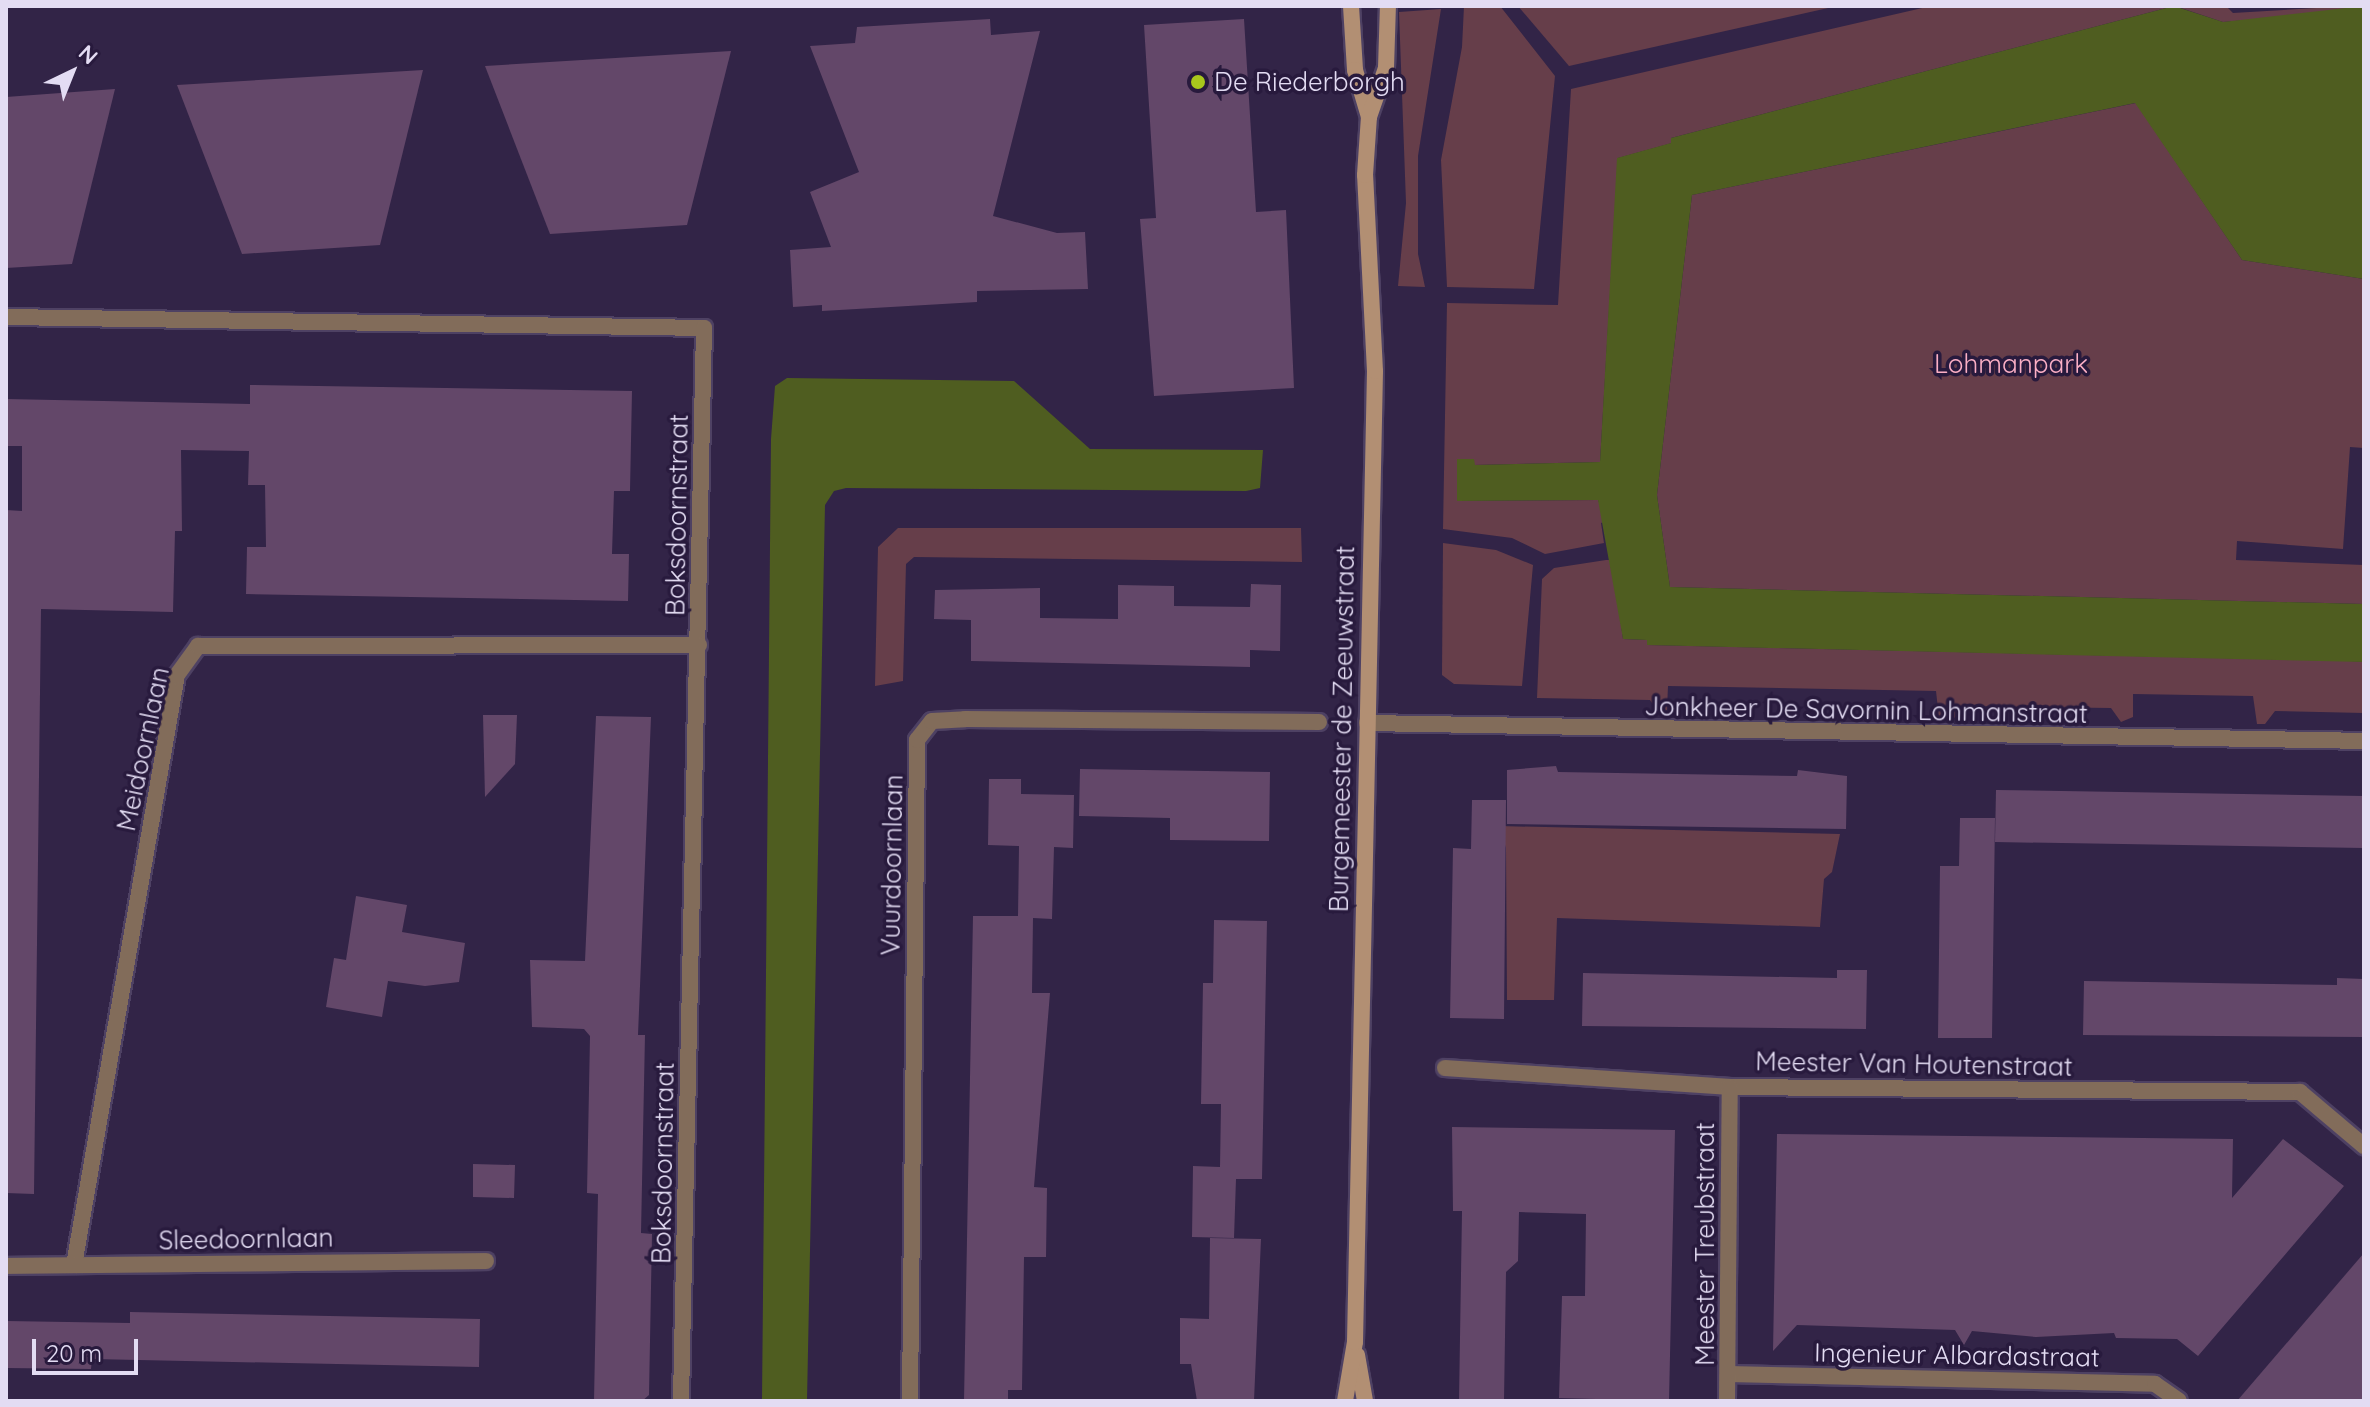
<!DOCTYPE html>
<style>
body{margin:0}
#map{position:relative;width:2370px;height:1407px;overflow:hidden;background:#322447;font-family:Quicksand,sans-serif}
div>[style]{position:absolute}
.green>*{inset:0;background:#663e4a}
.water>*{inset:0;background:#4f5d20}
.building>*{inset:0;background:#634769}
.roads{filter:drop-shadow(2px 0 #4e4163) drop-shadow(-2px 0 #4e4163) drop-shadow(0 2px #4e4163) drop-shadow(0 -2px #4e4163)}
.street>*{height:16px;margin:-8px;padding:0 8px;transform-origin:8px;border-radius:8px;background:#826c5a}
.secondary>*{height:16px;margin:-8px;padding:0 8px;transform-origin:8px;border-radius:8px;background:#b28f73}
.dots>*{width:22px;height:22px;translate:-50% -50%;box-sizing:border-box;border:4px solid #281a3d;border-radius:50%}
span{translate:-50% -50%;white-space:nowrap;text-align:center;line-height:1.15;-webkit-text-stroke:7px #281a3d;paint-order:stroke}
.poi-label{font-size:26px;color:#e3dcf3}
.left{translate:0 -50%;text-align:left}
.park-label{font-size:26px;color:#fbafc5}
.street-label{font-size:26px;color:#e3dcf3}
.frame{position:absolute;inset:0;border:8px solid #e3dcf3;pointer-events:none}
.north{position:absolute;left:32px;top:32px;width:80px;height:80px;-webkit-text-stroke:6px #281a3d;paint-order:stroke;rotate:43deg;font-size:22px;font-weight:700;line-height:32px;text-align:center;color:#e3dcf3}
.north::after{content:'';display:block;margin:auto;width:28px;height:36px;background:#e3dcf3;clip-path:polygon(50% 0,100% 100%,50% 72%,0 100%)}
.scale{position:absolute;left:32px;top:1339px;width:106px;height:36px;box-sizing:border-box;border:4px solid #e3dcf3;border-top:0;padding-left:10px;font-size:24px;line-height:28px;white-space:nowrap;color:#e3dcf3;-webkit-text-stroke:6px #281a3d;paint-order:stroke}
</style>
<div id="map">
<div class="green">
<div style="clip-path:polygon(1464px 6px,1500px 6px,1555px 76px,1534px 289px,1447px 287px,1441px 160px,1462px 47px)"></div>
<div style="clip-path:polygon(1518px 6px,1837px 6px,1569px 66px)"></div>
<div style="clip-path:polygon(1931px 6px,2174px 6px,1671px 138px,1672px 143px,1618px 158px,1600px 462px,1474px 465px,1457px 459px,1457px 501px,1598px 500px,1606px 521px,1601px 523px,1604px 543px,1545px 554px,1512px 538px,1443px 529px,1447px 303px,1558px 305px,1571px 89px)"></div>
<div style="clip-path:polygon(2175px 6px,2226px 6px,2233px 13px,2351px 6px,2342px 12px,2223px 22px)"></div>
<div style="clip-path:polygon(1441px 9px,1418px 156px,1418px 254px,1425px 287px,1398px 286px,1406px 203px,1399px 12px)"></div>
<div style="clip-path:polygon(2136px 103px,2242px 260px,2364px 279px,2364px 448px,2350px 447px,2343px 549px,2237px 541px,2236px 560px,2364px 565px,2364px 604px,1670px 587px,1657px 495px,1692px 195px)"></div>
<div style="clip-path:polygon(898px 528px,1301px 528px,1302px 562px,914px 557px,906px 564px,903px 681px,875px 686px,878px 547px)"></div>
<div style="clip-path:polygon(1443px 543px,1496px 550px,1533px 565px,1522px 686px,1454px 684px,1442px 675px)"></div>
<div style="clip-path:polygon(1606px 560px,1612px 560px,1623px 639px,1647px 640px,1648px 645px,2349px 661px,2364px 662px,2364px 713px,2275px 711px,2265px 724px,2257px 724px,2253px 696px,2133px 694px,2133px 717px,2121px 722px,2111px 708px,1967px 706px,1954px 718px,1939px 718px,1936px 691px,1668px 686px,1667px 710px,1659px 714px,1650px 700px,1537px 698px,1542px 579px,1554px 568px)"></div>
<div style="clip-path:polygon(1499px 826px,1840px 834px,1832px 872px,1824px 879px,1820px 927px,1557px 918px,1554px 1000px,1507px 1000px,1506px 848px)"></div>
</div>
<div class="water">
<div style="clip-path:polygon(2174px 6px,2223px 22px,2364px 6px,2364px 279px,2242px 260px,2135px 103px,1692px 195px,1657px 495px,1670px 587px,2364px 604px,2364px 662px,1647px 645px,1647px 640px,1623px 639px,1598px 500px,1457px 501px,1457px 459px,1474px 459px,1475px 465px,1600px 462px,1617px 158px,1671px 143px,1671px 138px)"></div>
<div style="clip-path:polygon(787px 378px,1014px 381px,1090px 449px,1263px 450px,1260px 488px,1246px 491px,846px 488px,834px 491px,825px 505px,807px 1401px,762px 1401px,771px 439px,775px 386px)"></div>
</div>
<div class="building">
<div style="clip-path:polygon(990px 19px,991px 35px,1040px 31px,993px 216px,1057px 233px,1085px 232px,1088px 289px,977px 291px,977px 302px,822px 311px,822px 305px,793px 307px,790px 250px,831px 247px,810px 192px,859px 172px,810px 46px,855px 43px,857px 27px)"></div>
<div style="clip-path:polygon(1244px 19px,1256px 212px,1286px 210px,1294px 388px,1154px 396px,1140px 219px,1156px 218px,1144px 25px)"></div>
<div style="clip-path:polygon(731px 51px,687px 225px,550px 234px,485px 66px)"></div>
<div style="clip-path:polygon(423px 70px,380px 245px,242px 254px,177px 85px)"></div>
<div style="clip-path:polygon(115px 89px,72px 264px,6px 268px,6px 97px)"></div>
<div style="clip-path:polygon(250px 385px,632px 391px,630px 491px,614px 491px,612px 554px,629px 554px,628px 601px,246px 594px,247px 547px,266px 547px,265px 485px,248px 485px,249px 451px,181px 450px,182px 531px,175px 531px,173px 612px,41px 609px,34px 1194px,6px 1193px,6px 510px,22px 511px,22px 446px,6px 446px,6px 399px,250px 404px)"></div>
<div style="clip-path:polygon(1251px 584px,1281px 585px,1280px 651px,1250px 650px,1250px 667px,971px 661px,971px 620px,934px 619px,935px 590px,1040px 588px,1040px 618px,1118px 619px,1118px 585px,1174px 586px,1174px 606px,1250px 607px)"></div>
<div style="clip-path:polygon(483px 715px,517px 715px,515px 764px,485px 797px)"></div>
<div style="clip-path:polygon(596px 716px,651px 717px,638px 1035px,645px 1035px,641px 1233px,652px 1234px,649px 1395px,642px 1401px,594px 1401px,598px 1194px,587px 1193px,590px 1036px,584px 1029px,532px 1027px,530px 960px,585px 961px)"></div>
<div style="clip-path:polygon(1556px 766px,1558px 772px,1797px 776px,1798px 770px,1847px 776px,1846px 829px,1507px 824px,1507px 770px)"></div>
<div style="clip-path:polygon(1080px 769px,1270px 772px,1269px 841px,1170px 840px,1170px 818px,1079px 816px)"></div>
<div style="clip-path:polygon(989px 779px,1021px 779px,1021px 794px,1074px 795px,1073px 848px,1054px 847px,1052px 919px,1033px 918px,1032px 993px,1050px 993px,1034px 1187px,1047px 1188px,1046px 1257px,1024px 1257px,1022px 1390px,1008px 1390px,1008px 1401px,964px 1401px,973px 916px,1018px 916px,1019px 846px,988px 845px)"></div>
<div style="clip-path:polygon(1996px 790px,2364px 796px,2364px 848px,1995px 842px)"></div>
<div style="clip-path:polygon(1472px 800px,1506px 800px,1504px 1019px,1450px 1018px,1453px 848px,1471px 849px)"></div>
<div style="clip-path:polygon(1960px 818px,1995px 818px,1992px 1038px,1938px 1038px,1940px 866px,1959px 866px)"></div>
<div style="clip-path:polygon(356px 896px,407px 905px,402px 932px,465px 943px,459px 982px,425px 986px,388px 981px,382px 1017px,326px 1007px,334px 958px,346px 960px)"></div>
<div style="clip-path:polygon(1214px 920px,1267px 921px,1262px 1179px,1236px 1179px,1234px 1238px,1192px 1237px,1193px 1166px,1220px 1167px,1221px 1104px,1201px 1104px,1203px 983px,1213px 983px)"></div>
<div style="clip-path:polygon(1837px 970px,1867px 970px,1866px 1029px,1582px 1026px,1583px 973px,1837px 978px)"></div>
<div style="clip-path:polygon(2337px 978px,2364px 979px,2364px 1037px,2083px 1035px,2084px 981px,2337px 985px)"></div>
<div style="clip-path:polygon(1452px 1127px,1675px 1130px,1669px 1401px,1559px 1398px,1562px 1296px,1585px 1296px,1586px 1214px,1519px 1212px,1518px 1261px,1506px 1272px,1504px 1401px,1459px 1401px,1462px 1211px,1453px 1211px)"></div>
<div style="clip-path:polygon(1777px 1134px,2233px 1139px,2232px 1198px,2283px 1139px,2344px 1186px,2198px 1356px,2177px 1339px,2116px 1338px,2114px 1333px,2036px 1337px,1972px 1331px,1964px 1345px,1955px 1330px,1797px 1325px,1773px 1351px)"></div>
<div style="clip-path:polygon(473px 1164px,515px 1165px,514px 1198px,473px 1197px)"></div>
<div style="clip-path:polygon(1210px 1238px,1261px 1239px,1254px 1401px,1197px 1401px,1191px 1364px,1180px 1364px,1180px 1318px,1209px 1319px)"></div>
<div style="clip-path:polygon(2364px 1253px,2364px 1401px,2237px 1401px)"></div>
<div style="clip-path:polygon(130px 1312px,480px 1319px,479px 1367px,92px 1359px,91px 1369px,6px 1368px,6px 1321px,130px 1323px)"></div>
</div>
<div class="roads">
<div class="street">
<div style="left:6px;top:317px;width:698px;rotate:0.9deg"></div>
<div style="left:704px;top:328px;width:1073px;rotate:91.23deg"></div>
<div style="left:1367px;top:723px;width:997px;rotate:1.03deg"></div>
<div style="left:1445px;top:1068px;width:286px;rotate:3.8deg"></div>
<div style="left:1730px;top:1087px;width:570px;rotate:0.5deg"></div>
<div style="left:2300px;top:1092px;width:84px;rotate:40.2deg"></div>
<div style="left:74px;top:1265px;width:599px;rotate:-80.1deg"></div>
<div style="left:177px;top:675px;width:36px;rotate:-54deg"></div>
<div style="left:198px;top:646px;width:501px;rotate:-0.11deg"></div>
<div style="left:6px;top:1266px;width:480px;rotate:-0.6deg"></div>
<div style="left:1728px;top:1374px;width:427px;rotate:1.3deg"></div>
<div style="left:2155px;top:1384px;width:29px;rotate:35deg"></div>
<div style="left:910px;top:1401px;width:661px;rotate:-89.39deg"></div>
<div style="left:917px;top:740px;width:24px;rotate:-52deg"></div>
<div style="left:932px;top:721px;width:33px;rotate:-3deg"></div>
<div style="left:965px;top:719px;width:354px;rotate:0.5deg"></div>
<div style="left:1727px;top:1401px;width:314px;rotate:-89.5deg"></div>
</div>
<div class="secondary">
<div style="left:1351px;top:6px;width:64px;rotate:86.4deg"></div>
<div style="left:1355px;top:70px;width:49px;rotate:73.4deg"></div>
<div style="left:1357px;top:1355px;width:47px;rotate:80.1deg"></div>
<div style="left:1345px;top:1401px;width:60px;rotate:-80.4deg"></div>
<div style="left:1355px;top:1342px;width:971px;rotate:-88.82deg"></div>
<div style="left:1375px;top:371px;width:196px;rotate:-92.9deg"></div>
<div style="left:1365px;top:175px;width:58px;rotate:-86.1deg"></div>
<div style="left:1369px;top:117px;width:52px;rotate:-70.9deg"></div>
<div style="left:1386px;top:68px;width:62px;rotate:-88.2deg"></div>
</div>
</div>
<div class="dots">
<div style="left:1198px;top:82px;background:#a8c71c"></div>
</div>
<div class="poi-label">
<span class="left" style="left:1214px;top:82px">De Riederborgh</span>
</div>
<div class="park-label">
<span style="left:2011px;top:364px">Lohmanpark</span>
</div>
<div class="street-label">
<span style="left:677px;top:515px;rotate:-89deg">Boksdoornstraat</span>
<span style="left:1866px;top:710px;rotate:1deg">Jonkheer De Savornin Lohmanstraat</span>
<span style="left:1342px;top:729px;rotate:-89deg">Burgemeester de Zeeuwstraat</span>
<span style="left:143px;top:749px;rotate:-78deg">Meidoornlaan</span>
<span style="left:892px;top:865px;rotate:-89deg">Vuurdoornlaan</span>
<span style="left:1914px;top:1064px;rotate:1deg">Meester Van Houtenstraat</span>
<span style="left:663px;top:1163px;rotate:-89deg">Boksdoornstraat</span>
<span style="left:246px;top:1239px;rotate:-1deg">Sleedoornlaan</span>
<span style="left:1705px;top:1244px;rotate:-90deg">Meester Treubstraat</span>
<span style="left:1957px;top:1355px;rotate:1deg">Ingenieur Albardastraat</span>
</div>
<div class="frame"></div>
<div class="north">N</div>
<div class="scale">20 m</div>
</div>
